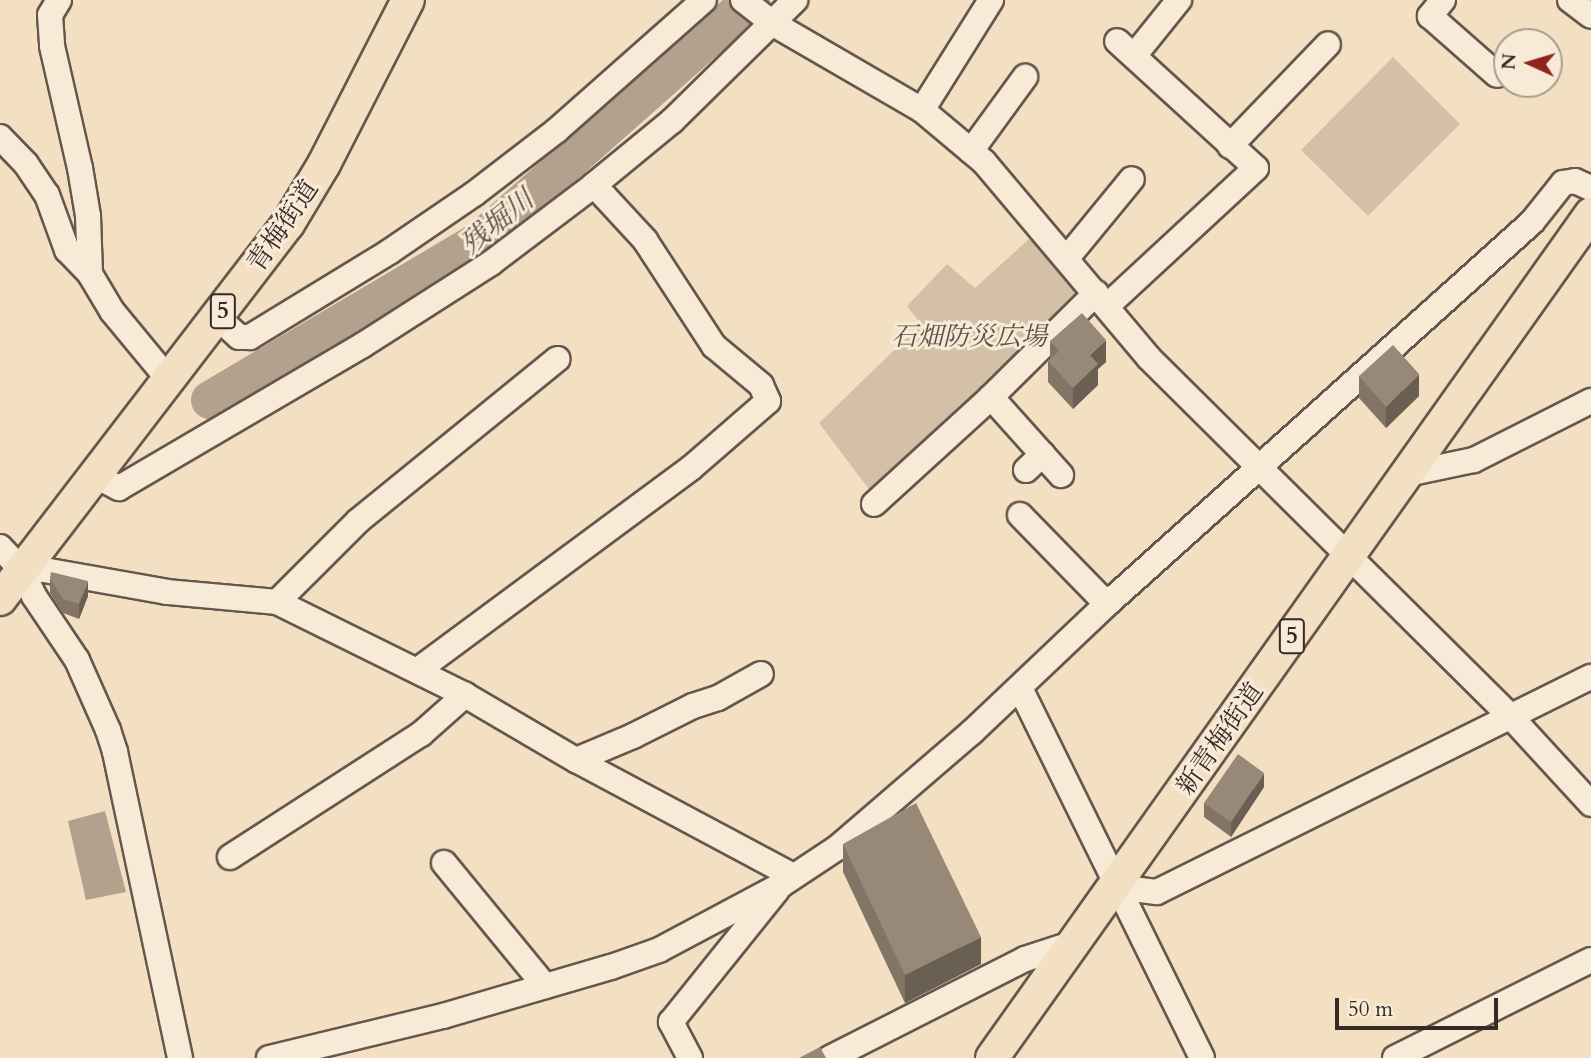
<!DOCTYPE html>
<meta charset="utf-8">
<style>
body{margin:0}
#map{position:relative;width:1591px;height:1058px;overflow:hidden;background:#f3dfc2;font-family:Cardo,"Noto Serif JP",serif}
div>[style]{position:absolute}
.green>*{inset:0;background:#d3c0a7}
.water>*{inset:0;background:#b3a18d}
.river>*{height:38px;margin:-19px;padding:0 19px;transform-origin:19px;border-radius:19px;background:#b3a18d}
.roads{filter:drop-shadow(2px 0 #65574d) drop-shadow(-2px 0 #65574d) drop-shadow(0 2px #65574d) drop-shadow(0 -2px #65574d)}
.minor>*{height:24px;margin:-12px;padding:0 12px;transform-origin:12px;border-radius:12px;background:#f7ead7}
.major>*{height:32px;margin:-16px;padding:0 16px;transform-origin:16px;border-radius:16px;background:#f3dfc2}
.wall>*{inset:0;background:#837566}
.shaded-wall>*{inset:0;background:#6a5f53}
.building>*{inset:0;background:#988877}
span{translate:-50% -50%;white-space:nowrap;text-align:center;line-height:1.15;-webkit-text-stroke:6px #f7ead7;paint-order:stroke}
.shield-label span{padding:2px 5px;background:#f7ead7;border:2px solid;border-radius:5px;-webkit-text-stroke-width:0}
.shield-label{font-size:24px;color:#362a26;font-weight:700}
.street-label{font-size:26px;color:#362a26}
.park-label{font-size:26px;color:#5d5046;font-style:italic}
.water-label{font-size:28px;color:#5c4e45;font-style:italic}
.north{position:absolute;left:1493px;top:28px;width:70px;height:70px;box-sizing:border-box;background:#f7ead7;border:2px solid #aa9d90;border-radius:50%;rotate:274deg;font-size:19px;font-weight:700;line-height:28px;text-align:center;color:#362a26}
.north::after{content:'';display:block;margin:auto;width:24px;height:32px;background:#8f2418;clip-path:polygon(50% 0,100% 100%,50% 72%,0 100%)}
.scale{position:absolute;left:1335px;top:998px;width:163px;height:32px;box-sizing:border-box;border:4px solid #362a26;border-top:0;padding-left:9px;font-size:21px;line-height:24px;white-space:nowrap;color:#362a26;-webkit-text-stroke:5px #f7ead7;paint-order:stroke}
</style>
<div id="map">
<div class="green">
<div style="clip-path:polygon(1393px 57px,1460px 124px,1368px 216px,1301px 150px)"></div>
<div style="clip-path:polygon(1029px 239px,1060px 259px,1088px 294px,874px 496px,819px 423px,921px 324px,907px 306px,947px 264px,975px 288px)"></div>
</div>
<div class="water">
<div style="clip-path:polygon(105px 811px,126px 892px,86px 900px,68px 821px)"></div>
</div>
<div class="river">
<div style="left:210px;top:400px;width:312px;rotate:-30.6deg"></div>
<div style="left:479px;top:241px;width:363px;rotate:-41.5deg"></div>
</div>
<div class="roads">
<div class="minor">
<div style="left:59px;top:0;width:17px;rotate:121deg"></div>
<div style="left:50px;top:15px;width:31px;rotate:86deg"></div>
<div style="left:52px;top:46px;width:125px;rotate:77.1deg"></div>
<div style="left:80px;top:168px;width:49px;rotate:80.5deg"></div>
<div style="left:88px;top:216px;width:58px;rotate:88deg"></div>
<div style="left:743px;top:0;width:37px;rotate:38deg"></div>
<div style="left:772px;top:23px;width:173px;rotate:30.1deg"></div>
<div style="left:922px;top:110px;width:81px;rotate:40deg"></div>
<div style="left:984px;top:162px;width:256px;rotate:49.9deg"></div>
<div style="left:1149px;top:358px;width:510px;rotate:44.76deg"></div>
<div style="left:1511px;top:717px;width:118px;rotate:47.4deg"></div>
<div style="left:1443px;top:0;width:21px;rotate:129deg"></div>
<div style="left:1430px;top:16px;width:89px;rotate:41.4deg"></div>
<div style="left:1570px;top:0;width:26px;rotate:37deg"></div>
<div style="left:1134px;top:56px;width:72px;rotate:-51.2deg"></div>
<div style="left:922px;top:110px;width:130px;rotate:-57.9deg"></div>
<div style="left:0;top:137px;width:37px;rotate:46deg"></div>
<div style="left:26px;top:164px;width:37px;rotate:56deg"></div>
<div style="left:47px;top:195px;width:59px;rotate:70deg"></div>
<div style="left:67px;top:250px;width:33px;rotate:46deg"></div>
<div style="left:90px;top:274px;width:43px;rotate:59.3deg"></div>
<div style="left:112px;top:311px;width:89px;rotate:50.4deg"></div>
<div style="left:1230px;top:146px;width:141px;rotate:-46.1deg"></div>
<div style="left:971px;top:151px;width:92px;rotate:-53.9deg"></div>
<div style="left:1067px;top:258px;width:102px;rotate:-50.6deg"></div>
<div style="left:1107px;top:306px;width:203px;rotate:-42.8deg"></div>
<div style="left:1256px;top:168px;width:188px;rotate:-137.6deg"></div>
<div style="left:218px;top:318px;width:28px;rotate:42deg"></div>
<div style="left:239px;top:337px;width:11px"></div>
<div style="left:250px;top:337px;width:163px;rotate:-31.4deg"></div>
<div style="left:389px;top:252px;width:103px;rotate:-34.3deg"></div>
<div style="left:474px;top:194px;width:105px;rotate:-37.6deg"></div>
<div style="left:557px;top:130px;width:196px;rotate:-41.5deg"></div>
<div style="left:991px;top:397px;width:105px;rotate:48.1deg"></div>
<div style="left:1026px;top:470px;width:23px;rotate:-43deg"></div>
<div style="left:1407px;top:474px;width:68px;rotate:-11.8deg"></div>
<div style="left:1474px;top:460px;width:131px;rotate:-26.8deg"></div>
<div style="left:96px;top:476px;width:26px;rotate:28deg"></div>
<div style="left:119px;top:488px;width:283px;rotate:-30.4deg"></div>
<div style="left:363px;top:345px;width:152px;rotate:-32.6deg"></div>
<div style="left:491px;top:263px;width:129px;rotate:-37.1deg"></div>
<div style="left:594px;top:185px;width:101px;rotate:-39.4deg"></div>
<div style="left:672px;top:121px;width:173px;rotate:-44.5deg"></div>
<div style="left:874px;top:504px;width:159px;rotate:-42.4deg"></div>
<div style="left:991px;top:397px;width:148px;rotate:-44.7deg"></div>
<div style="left:1020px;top:515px;width:124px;rotate:45.7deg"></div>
<div style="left:0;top:547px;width:33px;rotate:47deg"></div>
<div style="left:22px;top:571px;width:28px;rotate:64deg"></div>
<div style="left:34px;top:596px;width:77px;rotate:56.1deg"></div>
<div style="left:77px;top:660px;width:77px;rotate:66.1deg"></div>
<div style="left:108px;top:730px;width:23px;rotate:72deg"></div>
<div style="left:115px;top:752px;width:313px;rotate:78deg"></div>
<div style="left:22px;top:571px;width:22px;rotate:-3deg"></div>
<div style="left:44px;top:570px;width:125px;rotate:10.1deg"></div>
<div style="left:167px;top:592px;width:110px;rotate:5.2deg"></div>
<div style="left:277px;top:602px;width:210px;rotate:26.3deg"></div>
<div style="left:465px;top:695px;width:129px;rotate:30.4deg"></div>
<div style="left:576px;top:760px;width:246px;rotate:28.1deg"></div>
<div style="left:277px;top:602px;width:115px;rotate:-45deg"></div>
<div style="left:358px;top:521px;width:257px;rotate:-39.1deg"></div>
<div style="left:418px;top:670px;width:340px;rotate:-36.5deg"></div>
<div style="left:691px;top:468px;width:102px;rotate:-41deg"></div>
<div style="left:768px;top:401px;width:17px;rotate:-114deg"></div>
<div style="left:761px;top:385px;width:61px;rotate:-140.3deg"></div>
<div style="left:714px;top:346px;width:126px;rotate:-123.1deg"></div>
<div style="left:645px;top:240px;width:75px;rotate:-132.8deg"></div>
<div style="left:1020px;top:688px;width:412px;rotate:63.8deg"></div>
<div style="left:576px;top:760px;width:62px;rotate:-22.8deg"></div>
<div style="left:633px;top:736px;width:67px;rotate:-26.6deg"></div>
<div style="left:693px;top:706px;width:26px;rotate:-18deg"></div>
<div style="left:718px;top:698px;width:49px;rotate:-29.2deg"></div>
<div style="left:230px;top:857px;width:227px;rotate:-32.8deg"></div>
<div style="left:421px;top:734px;width:59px;rotate:-41.6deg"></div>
<div style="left:444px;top:863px;width:159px;rotate:50.6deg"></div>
<div style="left:1116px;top:887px;width:41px;rotate:7deg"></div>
<div style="left:1157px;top:892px;width:484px;rotate:-26.4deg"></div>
<div style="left:269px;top:1058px;width:179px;rotate:-13.6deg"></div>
<div style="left:443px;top:1016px;width:175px;rotate:-16.3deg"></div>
<div style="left:611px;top:967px;width:51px;rotate:-19.5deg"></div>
<div style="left:659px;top:950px;width:138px;rotate:-28deg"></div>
<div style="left:781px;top:885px;width:67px;rotate:-33.5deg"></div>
<div style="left:837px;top:848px;width:178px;rotate:-40.7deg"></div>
<div style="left:972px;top:732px;width:186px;rotate:-43.5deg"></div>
<div style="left:1107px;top:604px;width:571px;rotate:-41.95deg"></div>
<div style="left:1532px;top:222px;width:50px;rotate:-51.5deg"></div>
<div style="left:1563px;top:183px;width:12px;rotate:-9deg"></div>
<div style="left:1575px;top:181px;width:17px;rotate:24deg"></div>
<div style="left:690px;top:1058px;width:41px;rotate:-117.8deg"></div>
<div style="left:671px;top:1022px;width:169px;rotate:-51.2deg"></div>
<div style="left:830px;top:1058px;width:219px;rotate:-26.9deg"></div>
<div style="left:1025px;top:959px;width:55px;rotate:-18.1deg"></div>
<div style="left:1395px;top:1058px;width:219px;rotate:-26.6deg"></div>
</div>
<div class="major">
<div style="left:0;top:599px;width:473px;rotate:-52.5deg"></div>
<div style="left:288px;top:224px;width:70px;rotate:-59deg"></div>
<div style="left:324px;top:164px;width:184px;rotate:-62.9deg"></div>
<div style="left:992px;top:1058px;width:1035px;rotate:-54.64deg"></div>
</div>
</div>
<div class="wall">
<div style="clip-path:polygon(1050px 341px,1106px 362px,1098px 369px,1098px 385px,1073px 409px,1048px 382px,1048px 361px,1050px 359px)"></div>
<div style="clip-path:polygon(1359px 376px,1419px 396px,1386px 428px,1359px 398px)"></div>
<div style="clip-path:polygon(50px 578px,88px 596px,79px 619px,63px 613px,50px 593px)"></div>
<div style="clip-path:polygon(1264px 787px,1231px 837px,1204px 817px,1204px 803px)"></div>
<div style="clip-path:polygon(843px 844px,981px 964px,905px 1003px,843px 872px)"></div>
</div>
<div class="shaded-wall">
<div style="clip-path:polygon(1106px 340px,1106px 362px,1098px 369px,1098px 385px,1073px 409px,1073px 388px,1090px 355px)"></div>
<div style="clip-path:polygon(1419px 374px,1419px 396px,1386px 428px,1386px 407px)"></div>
<div style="clip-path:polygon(88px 581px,88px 596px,79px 619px,79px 604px)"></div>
<div style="clip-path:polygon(1264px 773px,1264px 787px,1231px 837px,1231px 822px)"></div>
<div style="clip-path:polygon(981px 937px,981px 964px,905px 1003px,905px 975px)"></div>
</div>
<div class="building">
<div style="clip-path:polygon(1082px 313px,1106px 340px,1090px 355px,1098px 364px,1073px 388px,1048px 361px,1059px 351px,1050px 341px)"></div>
<div style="clip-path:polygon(1393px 345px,1419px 374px,1386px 407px,1359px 376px)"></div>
<div style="clip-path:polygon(51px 572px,88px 581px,79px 604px,63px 599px,50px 578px)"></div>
<div style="clip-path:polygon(1238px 754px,1264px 773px,1231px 822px,1204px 803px)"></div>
<div style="clip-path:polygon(916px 803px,981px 937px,905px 975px,843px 844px)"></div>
<div style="clip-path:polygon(820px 1047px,826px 1058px,799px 1058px)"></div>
</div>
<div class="shield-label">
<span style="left:223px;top:311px">5</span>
<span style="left:1292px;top:636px">5</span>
</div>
<div class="street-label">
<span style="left:283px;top:226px;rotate:-56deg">青梅街道</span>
<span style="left:1220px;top:739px;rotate:-55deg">新青梅街道</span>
</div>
<div class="park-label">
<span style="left:969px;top:337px">石畑防災広場</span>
</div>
<div class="water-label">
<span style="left:497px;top:222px;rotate:-39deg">残堀川</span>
</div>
<div class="north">N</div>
<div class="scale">50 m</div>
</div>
